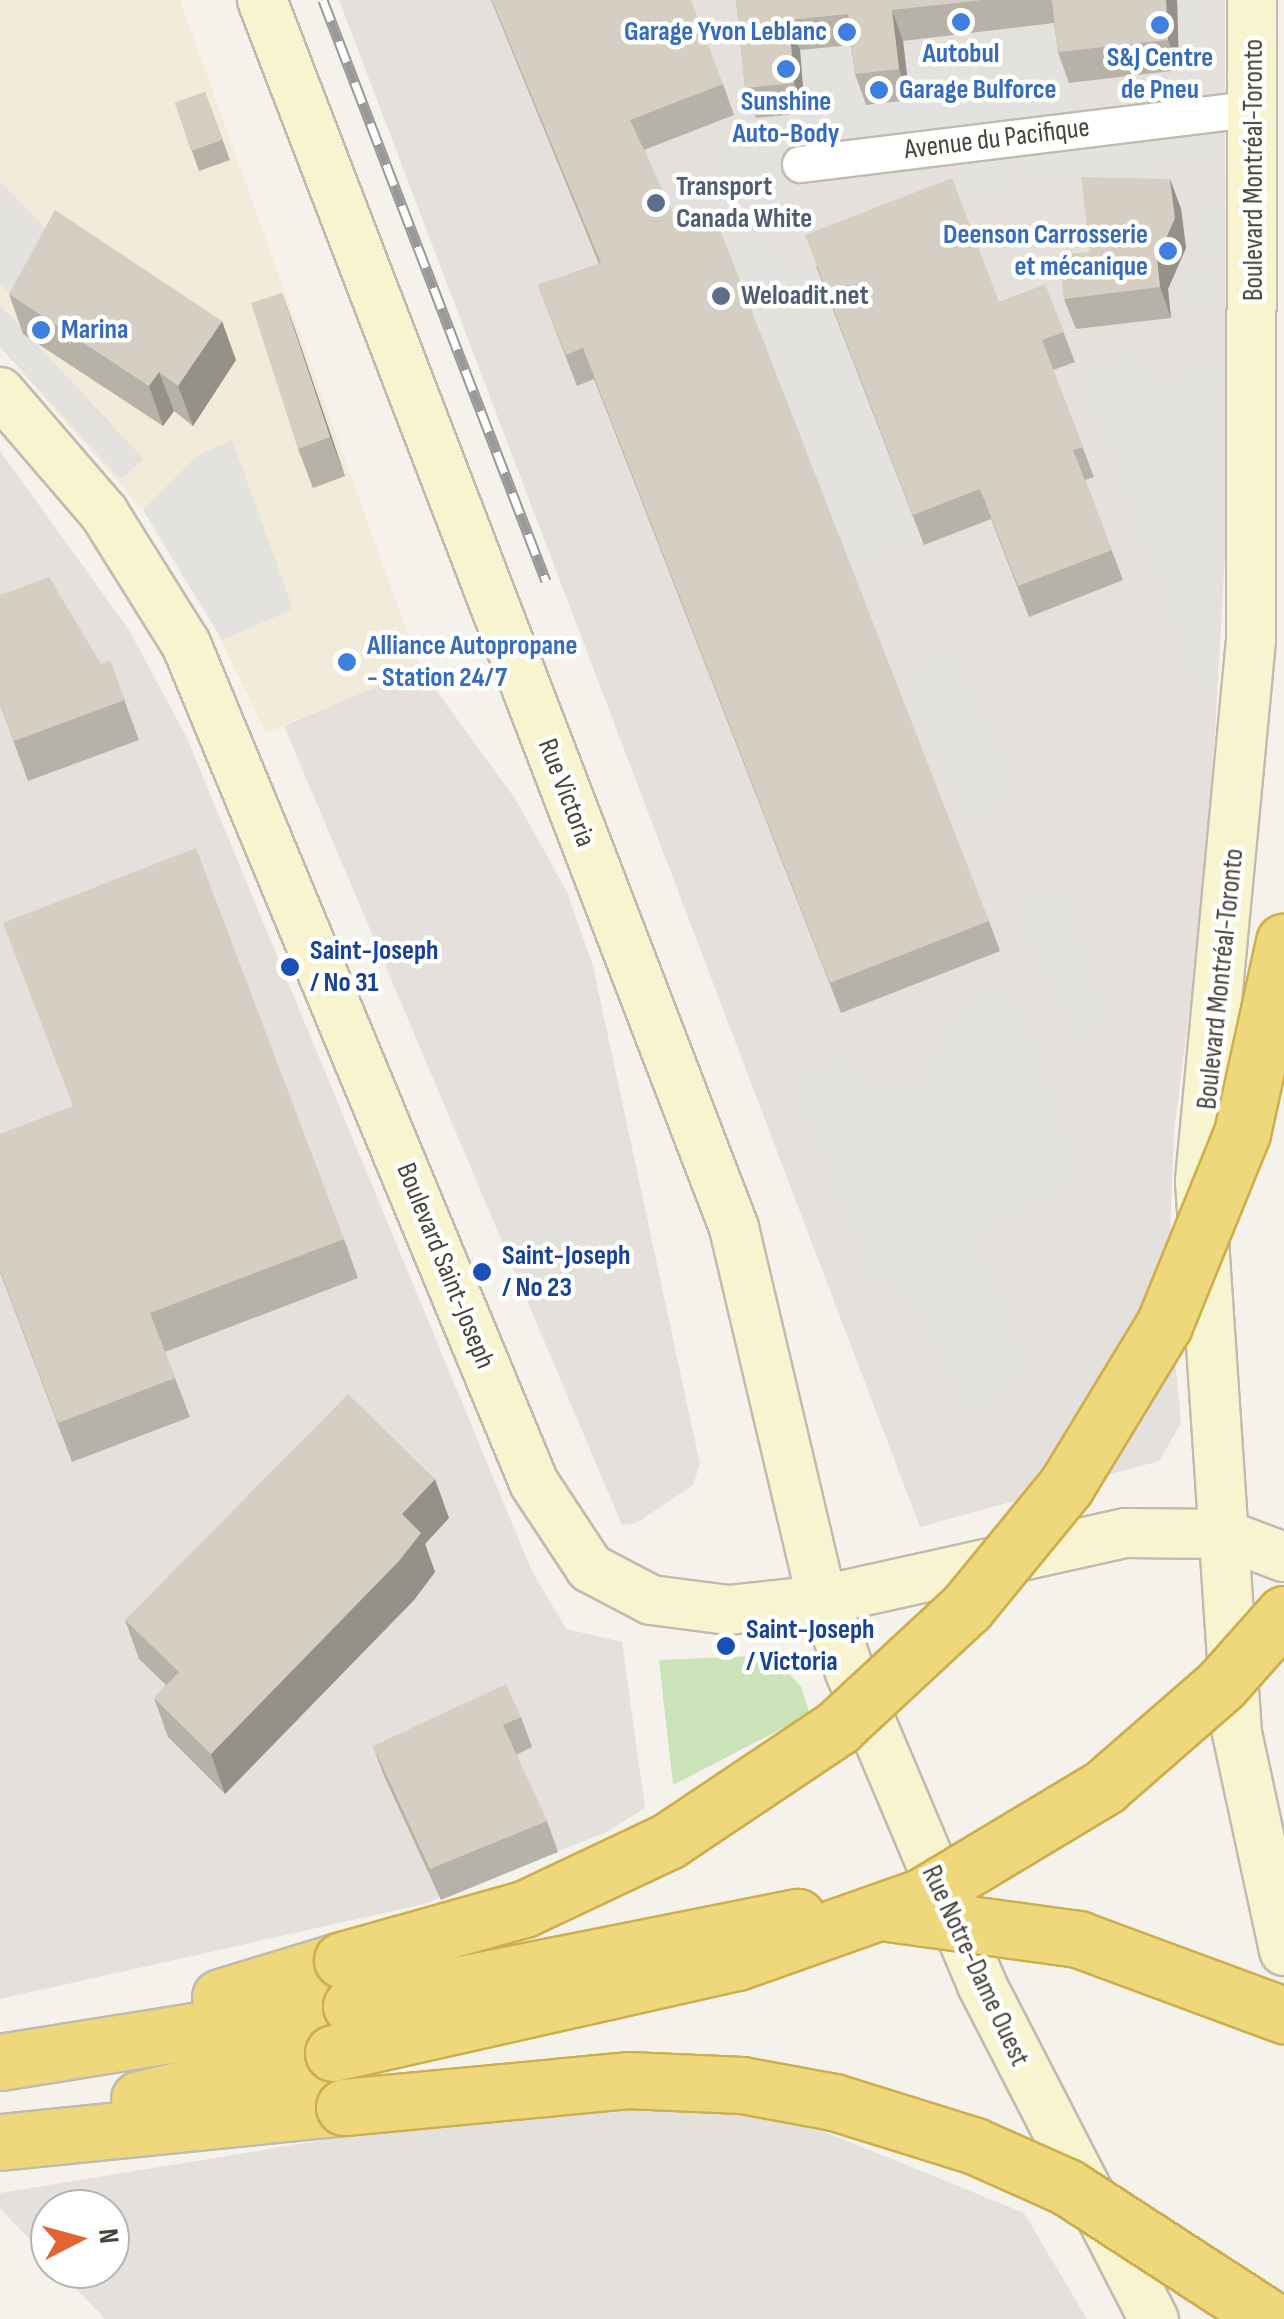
<!DOCTYPE html>
<meta charset="utf-8">
<style>
body{margin:0}
#map{position:relative;width:1284px;height:2319px;overflow:hidden;background:#f4f2eb;font-family:"Sofia Sans Condensed",sans-serif}
div>[style]{position:absolute}
.commercial>*{inset:0;background:#f3ebd9}
.industrial>*{inset:0;background:#e4e1dc}
.green>*{inset:0;background:#cbe3b9}
.parking>*{inset:0;background:#e3e2df}
.roads{filter:drop-shadow(2px 0 #bfbbaf) drop-shadow(-2px 0 #bfbbaf) drop-shadow(0 2px #bfbbaf) drop-shadow(0 -2px #bfbbaf)}
.street>*{height:35px;margin:-17.5px;padding:0 17.5px;transform-origin:17.5px;border-radius:17.5px;background:#fff}
.secondary>*{height:48px;margin:-24px;padding:0 24px;transform-origin:24px;border-radius:24px;background:#f9f4d0}
.highway>*{height:55px;margin:-27.5px;padding:0 27.5px;transform-origin:27.5px;border-radius:27.5px;background:#efd77b}
.rail>*{height:11px;margin-top:-5.5px;transform-origin:0;background:repeating-linear-gradient(90deg,#fff 0 22px,#999 0 44px);box-sizing:border-box;border-block:2px solid #999}
.bridges{filter:drop-shadow(2px 0 #ceae4c) drop-shadow(-2px 0 #ceae4c) drop-shadow(0 2px #ceae4c) drop-shadow(0 -2px #ceae4c)}
.highway-bridge>*{height:55px;margin:-27.5px;padding:0 27.5px;transform-origin:27.5px;border-radius:27.5px;background:#efd77b}
.wall>*{inset:0;background:#b6b2a7}
.shaded-wall>*{inset:0;background:#949188}
.building>*{inset:0;background:#d4cfc2}
.dots>*{width:28px;height:28px;translate:-50% -50%;box-sizing:border-box;border:5px solid #fff;border-radius:50%}
span{translate:-50% -50%;white-space:nowrap;text-align:center;line-height:1.15;-webkit-text-stroke:9px #fff;paint-order:stroke}
.shop-label{font-size:28px;color:#366cbe;font-weight:700}
.right{translate:-100% -50%;text-align:right}
.left{translate:0 -50%;text-align:left}
.street-label{font-size:28px;color:#48443a}
.service-label{font-size:28px;color:#4e5e75;font-weight:700}
.transit-label{font-size:28px;color:#164399;font-weight:700}
.north{position:absolute;left:30px;top:2189px;width:100px;height:100px;box-sizing:border-box;background:#fff;border:2px solid #b6b4b0;border-radius:50%;rotate:84deg;font-size:28px;font-weight:700;line-height:40px;text-align:center;color:#48443a}
.north::after{content:'';display:block;margin:auto;width:35px;height:45px;background:#e36433;clip-path:polygon(50% 0,100% 100%,50% 72%,0 100%)}
</style>
<div id="map">
<div class="commercial">
<div style="clip-path:polygon(0 0,180px 0,420px 668px,266px 733px,205px 607px,143px 510px,0 347px)"></div>
</div>
<div class="industrial">
<div style="clip-path:polygon(339px 0,1225px 0,1226px 539px,1207px 870px,1174px 1133px,1168px 1287px,1181px 1423px,1159px 1461px,920px 1527px)"></div>
<div style="clip-path:polygon(0 451px,129px 630px,186px 736px,531px 1569px,566px 1629px,622px 1642px,645px 1808px,607px 1832px,424px 1904px,0 1999px)"></div>
<div style="clip-path:polygon(420px 668px,516px 800px,567px 892px,593px 966px,700px 1464px,693px 1485px,637px 1523px,622px 1525px,284px 726px)"></div>
<div style="clip-path:polygon(693px 2105px,820px 2130px,1024px 2213px,1087px 2319px,105px 2319px,58px 2269px,110px 2269px,110px 2209px,50px 2209px,50px 2261px,0 2208px,0 2193px,496px 2112px)"></div>
</div>
<div class="green">
<div style="clip-path:polygon(773px 1655px,801px 1687px,810px 1714px,673px 1785px,659px 1660px)"></div>
</div>
<div class="parking">
<div style="clip-path:polygon(794px 0,859px 44px,866px 104px,910px 99px,904px 50px,1063px 30px,1073px 111px,841px 144px,797px 178px,771px 218px,784px 279px,816px 266px,804px 236px,947px 180px,955px 166px,1005px 159px,1006px 188px,960px 196px,921px 537px,851px 567px,711px 206px,720px 152px,770px 117px,805px 113px)"></div>
<div style="clip-path:polygon(1176px 0,1202px 0,1206px 70px,1184px 71px)"></div>
<div style="clip-path:polygon(1217px 122px,1218px 163px,1030px 183px,1023px 135px)"></div>
<div style="clip-path:polygon(0 182px,55px 238px,16px 299px,0 284px)"></div>
<div style="clip-path:polygon(1225px 200px,1225px 256px,1208px 256px,1214px 304px,1182px 311px,1179px 290px,1197px 254px,1192px 201px)"></div>
<div style="clip-path:polygon(0 305px,144px 459px,120px 479px,0 347px)"></div>
<div style="clip-path:polygon(1144px 349px,1149px 385px,1219px 361px,1213px 685px,1198px 697px,1076px 365px)"></div>
<div style="clip-path:polygon(232px 440px,293px 609px,222px 640px,143px 510px,197px 456px)"></div>
<div style="clip-path:polygon(951px 648px,1019px 795px,961px 821px,899px 670px)"></div>
<div style="clip-path:polygon(1058px 880px,1112px 1026px,1077px 1040px,1010px 906px)"></div>
<div style="clip-path:polygon(1009px 978px,1084px 1180px,977px 1235px,1016px 1338px,1039px 1359px,971px 1419px,907px 1293px,872px 1287px,791px 1082px,833px 1057px,881px 1082px,921px 1081px,959px 1000px)"></div>
</div>
<div class="roads">
<div class="street">
<div style="left:800px;top:164px;width:456px;rotate:-7deg"></div>
</div>
<div class="secondary">
<div style="left:262px;top:0;width:1316px;rotate:68.97deg"></div>
<div style="left:734px;top:1228px;width:364px;rotate:76.7deg"></div>
<div style="left:818px;top:1582px;width:96px;rotate:70.4deg"></div>
<div style="left:850px;top:1672px;width:340px;rotate:67.1deg"></div>
<div style="left:982px;top:1985px;width:376px;rotate:62.8deg"></div>
<div style="left:1252px;top:0;width:640px;rotate:90.09deg"></div>
<div style="left:1251px;top:640px;width:543px;rotate:95.39deg"></div>
<div style="left:1200px;top:1181px;width:553px;rotate:86.17deg"></div>
<div style="left:1237px;top:1733px;width:223px;rotate:77.8deg"></div>
<div style="left:0;top:392px;width:160px;rotate:49.3deg"></div>
<div style="left:104px;top:513px;width:155px;rotate:58deg"></div>
<div style="left:186px;top:644px;width:908px;rotate:67.47deg"></div>
<div style="left:534px;top:1483px;width:102px;rotate:56.6deg"></div>
<div style="left:590px;top:1568px;width:69px;rotate:27.7deg"></div>
<div style="left:651px;top:1600px;width:78px;rotate:7.4deg"></div>
<div style="left:728px;top:1610px;width:96px;rotate:-6deg"></div>
<div style="left:823px;top:1600px;width:310px;rotate:-12.5deg"></div>
<div style="left:1126px;top:1533px;width:97px;rotate:0.6deg"></div>
<div style="left:1223px;top:1534px;width:65px;rotate:20.7deg"></div>
</div>
<div class="highway">
<div style="left:220px;top:1997px;width:127px;rotate:-16.9deg"></div>
<div style="left:0;top:2062px;width:355px;rotate:-9.1deg"></div>
<div style="left:139px;top:2099px;width:199px;rotate:-13.3deg"></div>
<div style="left:0;top:2142px;width:346px;rotate:-5.8deg"></div>
</div>
</div>
<div class="rail">
<div style="left:323px;top:0;width:622px;rotate:69deg"></div>
</div>
<div class="bridges">
<div class="highway-bridge">
<div style="left:888px;top:1913px;width:192px;rotate:7.8deg"></div>
<div style="left:1078px;top:1939px;width:220px;rotate:20.3deg"></div>
<div style="left:342px;top:1960px;width:189px;rotate:-15.7deg"></div>
<div style="left:524px;top:1909px;width:159px;rotate:-25.3deg"></div>
<div style="left:668px;top:1841px;width:205px;rotate:-33.8deg"></div>
<div style="left:838px;top:1727px;width:176px;rotate:-42.9deg"></div>
<div style="left:967px;top:1607px;width:156px;rotate:-50.7deg"></div>
<div style="left:1066px;top:1486px;width:188px;rotate:-58.7deg"></div>
<div style="left:1164px;top:1325px;width:207px;rotate:-67.9deg"></div>
<div style="left:1242px;top:1133px;width:196px;rotate:-77.6deg"></div>
<div style="left:351px;top:2006px;width:455px;rotate:-11.3deg"></div>
<div style="left:333px;top:2053px;width:414px;rotate:-12.7deg"></div>
<div style="left:737px;top:1962px;width:195px;rotate:-19.5deg"></div>
<div style="left:921px;top:1897px;width:214px;rotate:-31deg"></div>
<div style="left:1104px;top:1787px;width:155px;rotate:-41.1deg"></div>
<div style="left:1221px;top:1685px;width:95px;rotate:-48.4deg"></div>
<div style="left:344px;top:2107px;width:285px;rotate:-5.4deg"></div>
<div style="left:628px;top:2080px;width:114px;rotate:2.5deg"></div>
<div style="left:742px;top:2085px;width:94px;rotate:10.5deg"></div>
<div style="left:834px;top:2102px;width:148px;rotate:17.3deg"></div>
<div style="left:975px;top:2146px;width:101px;rotate:24deg"></div>
<div style="left:1067px;top:2187px;width:242px;rotate:33deg"></div>
</div>
</div>
<div class="wall">
<div style="clip-path:polygon(491px 0,723px 84px,734px 115px,644px 150px,989px 921px,1000px 951px,841px 1013px,594px 379px,577px 386px,538px 285px,599px 264px)"></div>
<div style="clip-path:polygon(736px 0,1177px 0,1179px 70px,1069px 83px,1058px 52px,1054px 23px,903px 41px,910px 100px,866px 105px,855px 74px,851px 45px,800px 50px,805px 113px,756px 118px,745px 88px)"></div>
<div style="clip-path:polygon(205px 92px,230px 160px,199px 171px,175px 103px)"></div>
<div style="clip-path:polygon(1170px 179px,1181px 209px,1186px 248px,1168px 289px,1171px 318px,1076px 329px,1064px 299px,1090px 252px)"></div>
<div style="clip-path:polygon(816px 266px,999px 302px,1045px 285px,1075px 362px,1053px 370px,1094px 477px,1085px 480px,1123px 580px,1029px 617px,991px 519px,924px 545px)"></div>
<div style="clip-path:polygon(282px 293px,345px 476px,313px 488px,298px 449px)"></div>
<div style="clip-path:polygon(9px 294px,236px 360px,193px 426px,174px 411px,163px 426px,23px 334px)"></div>
<div style="clip-path:polygon(110px 661px,139px 740px,28px 781px,0 704px)"></div>
<div style="clip-path:polygon(344px 1239px,358px 1278px,165px 1352px,190px 1417px,72px 1462px,0 1272px)"></div>
<div style="clip-path:polygon(449px 1518px,425px 1544px,435px 1572px,414px 1600px,225px 1794px,168px 1737px,154px 1698px,166px 1685px,139px 1659px,125px 1620px)"></div>
<div style="clip-path:polygon(521px 1717px,532px 1747px,516px 1755px,547px 1821px,558px 1852px,441px 1900px,384px 1776px,373px 1746px)"></div>
</div>
<div class="shaded-wall">
<div style="clip-path:polygon(1166px 0,1177px 0,1179px 70px,1168px 40px)"></div>
<div style="clip-path:polygon(892px 10px,903px 41px,910px 100px,899px 69px)"></div>
<div style="clip-path:polygon(789px 20px,800px 50px,805px 113px,794px 83px)"></div>
<div style="clip-path:polygon(1170px 179px,1181px 209px,1186px 248px,1168px 289px,1171px 318px,1160px 287px,1157px 259px)"></div>
<div style="clip-path:polygon(282px 293px,296px 332px,345px 476px,330px 437px)"></div>
<div style="clip-path:polygon(222px 321px,236px 360px,193px 426px,178px 386px)"></div>
<div style="clip-path:polygon(159px 372px,174px 411px,163px 426px,149px 386px)"></div>
<div style="clip-path:polygon(435px 1479px,449px 1518px,425px 1544px,435px 1572px,414px 1600px,225px 1794px,211px 1754px,402px 1514px)"></div>
</div>
<div class="building">
<div style="clip-path:polygon(492px 0,691px 0,723px 84px,630px 120px,682px 232px,716px 219px,989px 921px,830px 983px,583px 348px,566px 355px,538px 285px,601px 263px)"></div>
<div style="clip-path:polygon(736px 0,983px 0,892px 10px,899px 69px,855px 74px,848px 14px,789px 20px,794px 83px,745px 88px)"></div>
<div style="clip-path:polygon(1052px 0,1166px 0,1168px 40px,1058px 52px)"></div>
<div style="clip-path:polygon(205px 92px,222px 140px,191px 151px,175px 103px)"></div>
<div style="clip-path:polygon(1081px 177px,1170px 179px,1175px 218px,1157px 259px,1160px 287px,1064px 299px,1059px 255px,1090px 252px)"></div>
<div style="clip-path:polygon(952px 178px,999px 302px,1045px 285px,1064px 332px,1042px 340px,1083px 447px,1073px 450px,1112px 550px,1018px 586px,980px 489px,913px 515px,805px 235px)"></div>
<div style="clip-path:polygon(55px 210px,222px 321px,178px 386px,159px 372px,149px 386px,9px 294px)"></div>
<div style="clip-path:polygon(282px 293px,330px 437px,298px 449px,251px 303px)"></div>
<div style="clip-path:polygon(49px 577px,101px 664px,110px 661px,125px 700px,14px 741px,0 703px,0 595px)"></div>
<div style="clip-path:polygon(196px 848px,344px 1239px,150px 1313px,175px 1378px,58px 1423px,0 1270px,0 1134px,73px 1106px,3px 923px)"></div>
<div style="clip-path:polygon(348px 1394px,435px 1479px,402px 1514px,421px 1533px,399px 1561px,211px 1754px,154px 1698px,179px 1672px,125px 1620px)"></div>
<div style="clip-path:polygon(506px 1684px,521px 1717px,503px 1725px,547px 1821px,430px 1869px,373px 1746px)"></div>
</div>
<div class="dots">
<div style="left:961px;top:22px;background:#3f7fe0"></div>
<div style="left:1160px;top:25px;background:#3f7fe0"></div>
<div style="left:847px;top:32px;background:#3f7fe0"></div>
<div style="left:786px;top:69px;background:#3f7fe0"></div>
<div style="left:879px;top:90px;background:#3f7fe0"></div>
<div style="left:656px;top:203px;background:#5c6f8a"></div>
<div style="left:1168px;top:251px;background:#3f7fe0"></div>
<div style="left:721px;top:296px;background:#5c6f8a"></div>
<div style="left:41px;top:330px;background:#3f7fe0"></div>
<div style="left:347px;top:662px;background:#3f7fe0"></div>
<div style="left:290px;top:967px;background:#1a4fb4"></div>
<div style="left:482px;top:1272px;background:#1a4fb4"></div>
<div style="left:726px;top:1646px;background:#1a4fb4"></div>
</div>
<div class="shop-label">
<span class="right" style="left:827px;top:32px">Garage Yvon Leblanc</span>
<span style="left:961px;top:54px">Autobul</span>
<span style="left:1160px;top:74px">S&amp;J Centre<br>de Pneu</span>
<span class="left" style="left:899px;top:90px">Garage Bulforce</span>
<span style="left:786px;top:118px">Sunshine<br>Auto-Body</span>
<span class="right" style="left:1148px;top:251px">Deenson Carrosserie<br>et mécanique</span>
<span class="left" style="left:61px;top:330px">Marina</span>
<span class="left" style="left:367px;top:662px">Alliance Autopropane<br>- Station 24/7</span>
</div>
<div class="street-label">
<span style="left:997px;top:139px;rotate:-7deg">Avenue du Pacifique</span>
<span style="left:1254px;top:170px;rotate:-90deg">Boulevard Montréal-Toronto</span>
<span style="left:566px;top:793px;rotate:69deg">Rue Victoria</span>
<span style="left:1221px;top:979px;rotate:-84deg">Boulevard Montréal-Toronto</span>
<span style="left:445px;top:1266px;rotate:68deg">Boulevard Saint-Joseph</span>
<span style="left:975px;top:1966px;rotate:65deg">Rue Notre-Dame Ouest</span>
</div>
<div class="service-label">
<span class="left" style="left:676px;top:203px">Transport<br>Canada White</span>
<span class="left" style="left:741px;top:296px">Weloadit.net</span>
</div>
<div class="transit-label">
<span class="left" style="left:310px;top:967px">Saint-Joseph<br>/ No 31</span>
<span class="left" style="left:502px;top:1272px">Saint-Joseph<br>/ No 23</span>
<span class="left" style="left:746px;top:1646px">Saint-Joseph<br>/ Victoria</span>
</div>
<div class="north">N</div>
</div>
